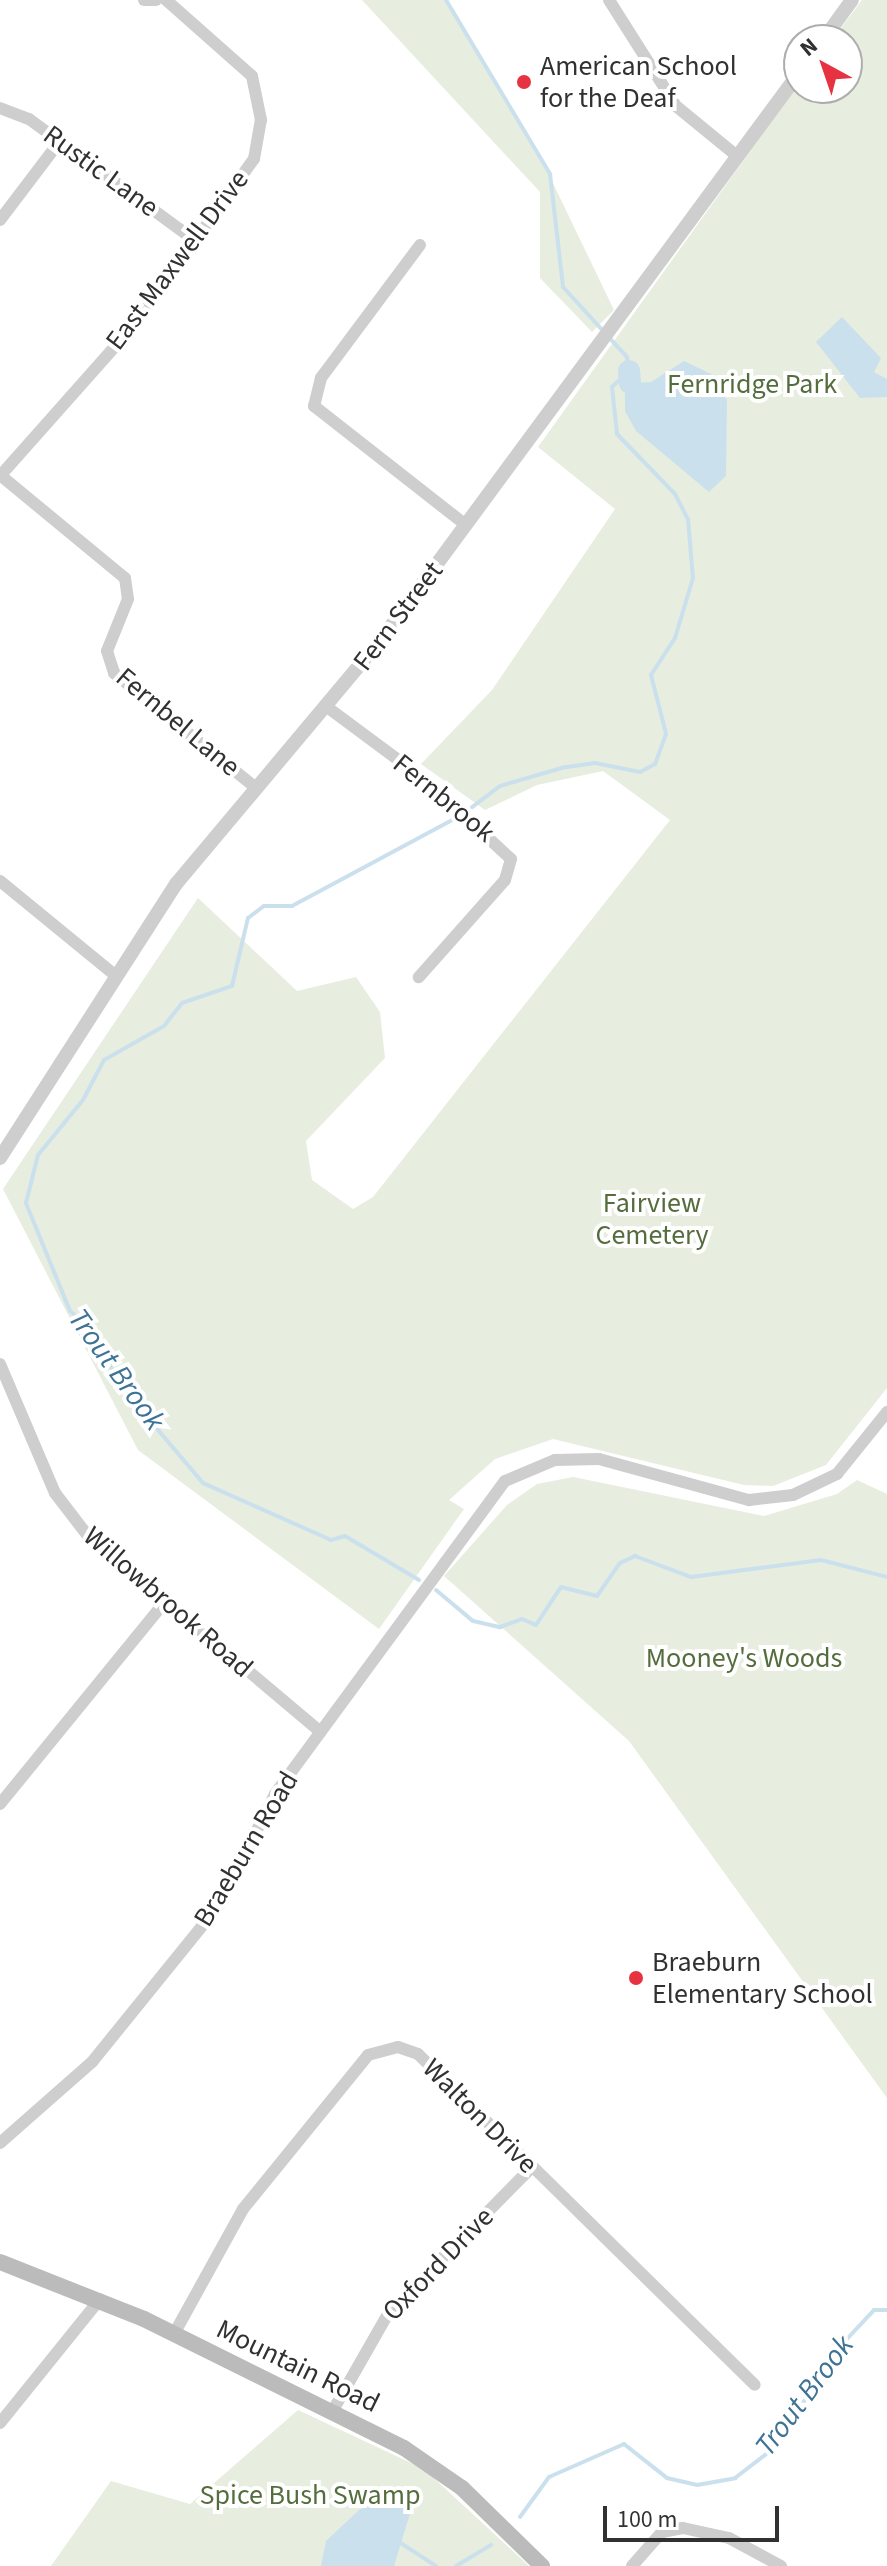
<!DOCTYPE html>
<style>
body{margin:0}
#map{position:relative;width:887px;height:2566px;overflow:hidden;background:#fff;font-family:"Source Sans 3",sans-serif}
div>[style]{position:absolute}
.green>*{inset:0;background:#e7eddf}
.water>*{inset:0;background:#cbe0ed}
.stream>*{height:4px;margin:-2px;padding:0 2px;transform-origin:2px;border-radius:2px;background:#cbe0ed}
.river>*{height:22px;margin:-11px;padding:0 11px;transform-origin:11px;border-radius:11px;background:#cbe0ed}
.minor>*{height:12px;margin:-6px;padding:0 6px;transform-origin:6px;border-radius:6px;background:#cecece}
.tertiary>*{height:14px;margin:-7px;padding:0 7px;transform-origin:7px;border-radius:7px;background:#cecece}
.secondary>*{height:16px;margin:-8px;padding:0 8px;transform-origin:8px;border-radius:8px;background:#bbb}
.dots>*{width:22px;height:22px;translate:-50% -50%;box-sizing:border-box;border:4px solid #fff;border-radius:50%}
span{translate:-50% -50%;white-space:nowrap;text-align:center;line-height:1.15;-webkit-text-stroke:8px #fff;paint-order:stroke}
.poi-label{font-size:28px;color:#313131}
.left{translate:0 -50%;text-align:left}
.street-label{font-size:28px;color:#313131}
.park-label{font-size:28px;color:#546d3d}
.water-label{font-size:30px;color:#3d7394;font-style:italic}
.north{position:absolute;left:783px;top:24px;width:80px;height:80px;box-sizing:border-box;background:#fff;border:2px solid #adadad;border-radius:50%;rotate:320deg;font-size:22px;font-weight:700;line-height:32px;text-align:center;color:#313131}
.north::after{content:'';display:block;margin:auto;width:28px;height:36px;background:#e73341;clip-path:polygon(50% 0,100% 100%,50% 72%,0 100%)}
.scale{position:absolute;left:603px;top:2506px;width:176px;height:36px;box-sizing:border-box;border:4px solid #313131;border-top:0;padding-left:10px;font-size:24px;line-height:28px;white-space:nowrap;color:#313131;-webkit-text-stroke:6px #fff;paint-order:stroke}
</style>
<div id="map">
<div class="green">
<div style="clip-path:polygon(362px 0,445px 0,549px 175px,614px 310px,592px 332px,540px 278px,540px 192px)"></div>
<div style="clip-path:polygon(862px 0,887px 0,887px 1388px,826px 1465px,773px 1486px,744px 1485px,553px 1439px,495px 1459px,449px 1500px,464px 1509px,379px 1629px,138px 1450px,3px 1189px,198px 898px,297px 991px,356px 977px,380px 1012px,385px 1058px,306px 1141px,312px 1180px,353px 1209px,373px 1197px,670px 820px,603px 771px,537px 785px,485px 810px,421px 764px,492px 690px,615px 509px,538px 447px,799px 83px,847px 88px,847px 40px,832px 40px)"></div>
<div style="clip-path:polygon(573px 1477px,764px 1516px,837px 1494px,857px 1480px,887px 1494px,887px 2098px,629px 1741px,444px 1576px,507px 1505px,537px 1484px)"></div>
<div style="clip-path:polygon(298px 2410px,424px 2469px,529px 2566px,51px 2566px,111px 2481px,190px 2504px)"></div>
</div>
<div class="water">
<div style="clip-path:polygon(842px 317px,881px 358px,874px 372px,887px 379px,887px 397px,860px 398px,816px 342px)"></div>
<div style="clip-path:polygon(684px 361px,711px 374px,727px 400px,726px 476px,709px 492px,636px 431px,625px 411px,625px 383px,651px 382px)"></div>
<div style="clip-path:polygon(393px 2493px,412px 2507px,394px 2566px,321px 2566px,326px 2541px,359px 2510px)"></div>
</div>
<div class="stream">
<div style="left:446px;top:0;width:203px;rotate:59.1deg"></div>
<div style="left:550px;top:174px;width:114px;rotate:83.4deg"></div>
<div style="left:563px;top:287px;width:95px;rotate:47.6deg"></div>
<div style="left:627px;top:357px;width:14px;rotate:82deg"></div>
<div style="left:629px;top:371px;width:23px;rotate:137deg"></div>
<div style="left:612px;top:387px;width:47px;rotate:83.9deg"></div>
<div style="left:617px;top:434px;width:83px;rotate:46deg"></div>
<div style="left:675px;top:494px;width:28px;rotate:63deg"></div>
<div style="left:688px;top:519px;width:59px;rotate:85.2deg"></div>
<div style="left:693px;top:578px;width:63px;rotate:106.7deg"></div>
<div style="left:675px;top:638px;width:44px;rotate:123deg"></div>
<div style="left:651px;top:675px;width:61px;rotate:75.7deg"></div>
<div style="left:666px;top:734px;width:32px;rotate:110deg"></div>
<div style="left:655px;top:764px;width:17px;rotate:152deg"></div>
<div style="left:640px;top:772px;width:46px;rotate:-168.7deg"></div>
<div style="left:595px;top:763px;width:30px;rotate:172deg"></div>
<div style="left:565px;top:767px;width:68px;rotate:163.7deg"></div>
<div style="left:500px;top:786px;width:35px;rotate:143deg"></div>
<div style="left:419px;top:1580px;width:86px;rotate:-149.3deg"></div>
<div style="left:345px;top:1536px;width:15px;rotate:164deg"></div>
<div style="left:331px;top:1540px;width:140px;rotate:-156deg"></div>
<div style="left:203px;top:1483px;width:128px;rotate:-130.3deg"></div>
<div style="left:120px;top:1385px;width:62px;rotate:-117deg"></div>
<div style="left:92px;top:1330px;width:29px;rotate:-139deg"></div>
<div style="left:70px;top:1311px;width:117px;rotate:-112.2deg"></div>
<div style="left:26px;top:1203px;width:49px;rotate:-76deg"></div>
<div style="left:38px;top:1155px;width:71px;rotate:-50.7deg"></div>
<div style="left:83px;top:1100px;width:45px;rotate:-62.3deg"></div>
<div style="left:104px;top:1060px;width:69px;rotate:-29.5deg"></div>
<div style="left:164px;top:1026px;width:29px;rotate:-52deg"></div>
<div style="left:182px;top:1003px;width:53px;rotate:-18.8deg"></div>
<div style="left:232px;top:986px;width:70px;rotate:-76.8deg"></div>
<div style="left:248px;top:918px;width:20px;rotate:-37deg"></div>
<div style="left:264px;top:906px;width:28px"></div>
<div style="left:292px;top:906px;width:186px;rotate:-28.2deg"></div>
<div style="left:436px;top:1590px;width:48px;rotate:40deg"></div>
<div style="left:473px;top:1621px;width:28px;rotate:13deg"></div>
<div style="left:500px;top:1627px;width:23px;rotate:-20deg"></div>
<div style="left:522px;top:1619px;width:15px;rotate:23deg"></div>
<div style="left:536px;top:1625px;width:45px;rotate:-56.7deg"></div>
<div style="left:561px;top:1587px;width:37px;rotate:14deg"></div>
<div style="left:597px;top:1596px;width:40px;rotate:-55.1deg"></div>
<div style="left:620px;top:1563px;width:17px;rotate:-25deg"></div>
<div style="left:635px;top:1556px;width:60px;rotate:20.6deg"></div>
<div style="left:691px;top:1577px;width:131px;rotate:-7.5deg"></div>
<div style="left:821px;top:1560px;width:68px;rotate:14.4deg"></div>
<div style="left:520px;top:2517px;width:49px;rotate:-54.1deg"></div>
<div style="left:549px;top:2477px;width:82px;rotate:-23.7deg"></div>
<div style="left:624px;top:2444px;width:55px;rotate:38.3deg"></div>
<div style="left:667px;top:2478px;width:31px;rotate:13deg"></div>
<div style="left:697px;top:2485px;width:39px;rotate:-10deg"></div>
<div style="left:735px;top:2478px;width:44px;rotate:-37.6deg"></div>
<div style="left:770px;top:2451px;width:135px;rotate:-55.6deg"></div>
<div style="left:846px;top:2340px;width:41px;rotate:-47deg"></div>
<div style="left:874px;top:2310px;width:13px"></div>
<div style="left:396px;top:2540px;width:48px;rotate:33deg"></div>
<div style="left:456px;top:2566px;width:41px;rotate:-31deg"></div>
</div>
<div class="river">
<div style="left:629px;top:371px;width:12px;rotate:85deg"></div>
</div>
<div class="minor">
<div style="left:144px;top:0;width:12px"></div>
<div style="left:609px;top:0;width:125px;rotate:57.7deg"></div>
<div style="left:676px;top:106px;width:79px;rotate:39.3deg"></div>
<div style="left:0;top:108px;width:31px;rotate:21deg"></div>
<div style="left:29px;top:119px;width:208px;rotate:36.2deg"></div>
<div style="left:0;top:220px;width:99px;rotate:-52.8deg"></div>
<div style="left:420px;top:245px;width:166px;rotate:126.7deg"></div>
<div style="left:321px;top:378px;width:29px;rotate:104deg"></div>
<div style="left:314px;top:406px;width:193px;rotate:38.1deg"></div>
<div style="left:0;top:475px;width:162px;rotate:39.5deg"></div>
<div style="left:125px;top:578px;width:21px;rotate:82deg"></div>
<div style="left:128px;top:599px;width:56px;rotate:112deg"></div>
<div style="left:107px;top:651px;width:23px;rotate:72deg"></div>
<div style="left:114px;top:673px;width:183px;rotate:39deg"></div>
<div style="left:0;top:476px;width:205px;rotate:-48.4deg"></div>
<div style="left:136px;top:323px;width:202px;rotate:-54.3deg"></div>
<div style="left:254px;top:159px;width:40px;rotate:-80deg"></div>
<div style="left:261px;top:120px;width:45px;rotate:-101.6deg"></div>
<div style="left:252px;top:76px;width:115px;rotate:-138.5deg"></div>
<div style="left:327px;top:707px;width:126px;rotate:36.6deg"></div>
<div style="left:428px;top:782px;width:113px;rotate:42.9deg"></div>
<div style="left:511px;top:859px;width:22px;rotate:106deg"></div>
<div style="left:505px;top:880px;width:130px;rotate:131.6deg"></div>
<div style="left:0;top:881px;width:149px;rotate:39.3deg"></div>
<div style="left:0;top:1364px;width:140px;rotate:66.9deg"></div>
<div style="left:55px;top:1493px;width:54px;rotate:52.5deg"></div>
<div style="left:88px;top:1536px;width:304px;rotate:40.1deg"></div>
<div style="left:0;top:1804px;width:259px;rotate:-50.8deg"></div>
<div style="left:0;top:2143px;width:123px;rotate:-41.4deg"></div>
<div style="left:92px;top:2062px;width:202px;rotate:-51deg"></div>
<div style="left:219px;top:1905px;width:124px;rotate:-63.2deg"></div>
<div style="left:275px;top:1794px;width:388px;rotate:-53.7deg"></div>
<div style="left:505px;top:1481px;width:54px;rotate:-22.8deg"></div>
<div style="left:555px;top:1460px;width:44px;rotate:-1.3deg"></div>
<div style="left:599px;top:1459px;width:156px;rotate:15.3deg"></div>
<div style="left:749px;top:1500px;width:44px;rotate:-6.5deg"></div>
<div style="left:793px;top:1495px;width:49px;rotate:-25.5deg"></div>
<div style="left:837px;top:1474px;width:80px;rotate:-51.1deg"></div>
<div style="left:174px;top:2334px;width:143px;rotate:-61.1deg"></div>
<div style="left:243px;top:2209px;width:198px;rotate:-50.9deg"></div>
<div style="left:368px;top:2055px;width:31px;rotate:-15deg"></div>
<div style="left:398px;top:2047px;width:21px;rotate:19deg"></div>
<div style="left:418px;top:2054px;width:472px;rotate:44.5deg"></div>
<div style="left:332px;top:2412px;width:115px;rotate:-60.3deg"></div>
<div style="left:389px;top:2312px;width:204px;rotate:-45.4deg"></div>
<div style="left:0;top:2423px;width:159px;rotate:-51.1deg"></div>
<div style="left:632px;top:2566px;width:45px;rotate:-48.6deg"></div>
<div style="left:662px;top:2532px;width:21px;rotate:-11deg"></div>
<div style="left:683px;top:2528px;width:47px;rotate:12.3deg"></div>
<div style="left:729px;top:2538px;width:59px;rotate:28.3deg"></div>
</div>
<div class="tertiary">
<div style="left:823px;top:40px;width:49px;rotate:-54.1deg"></div>
<div style="left:0;top:1158px;width:326px;rotate:-57.3deg"></div>
<div style="left:176px;top:884px;width:322px;rotate:-50deg"></div>
<div style="left:383px;top:637px;width:701px;rotate:-53.59deg"></div>
</div>
<div class="secondary">
<div style="left:0;top:2262px;width:155px;rotate:21.6deg"></div>
<div style="left:144px;top:2319px;width:290px;rotate:26.4deg"></div>
<div style="left:404px;top:2448px;width:70px;rotate:34.6deg"></div>
<div style="left:462px;top:2488px;width:112px;rotate:44.3deg"></div>
</div>
<div class="dots">
<div style="left:524px;top:82px;background:#e73341"></div>
<div style="left:636px;top:1978px;background:#e73341"></div>
</div>
<div class="poi-label">
<span class="left" style="left:540px;top:82px">American School<br>for the Deaf</span>
<span class="left" style="left:652px;top:1978px">Braeburn<br>Elementary School</span>
</div>
<div class="street-label">
<span style="left:101px;top:171px;rotate:36deg">Rustic Lane</span>
<span style="left:177px;top:260px;rotate:-53deg">East Maxwell Drive</span>
<span style="left:398px;top:616px;rotate:-53deg">Fern Street</span>
<span style="left:178px;top:722px;rotate:40deg">Fernbel Lane</span>
<span style="left:444px;top:798px;rotate:39deg">Fernbrook</span>
<span style="left:168px;top:1602px;rotate:41deg">Willowbrook Road</span>
<span style="left:246px;top:1849px;rotate:-59deg">Braeburn Road</span>
<span style="left:480px;top:2116px;rotate:45deg">Walton Drive</span>
<span style="left:438px;top:2264px;rotate:-46deg">Oxford Drive</span>
<span style="left:298px;top:2366px;rotate:26deg">Mountain Road</span>
</div>
<div class="park-label">
<span style="left:752px;top:384px">Fernridge Park</span>
<span style="left:652px;top:1219px">Fairview<br>Cemetery</span>
<span style="left:744px;top:1658px">Mooney's Woods</span>
<span style="left:310px;top:2495px">Spice Bush Swamp</span>
</div>
<div class="water-label">
<span style="left:116px;top:1370px;rotate:54deg">Trout Brook</span>
<span style="left:805px;top:2396px;rotate:-53deg">Trout Brook</span>
</div>
<div class="north">N</div>
<div class="scale">100 m</div>
</div>
